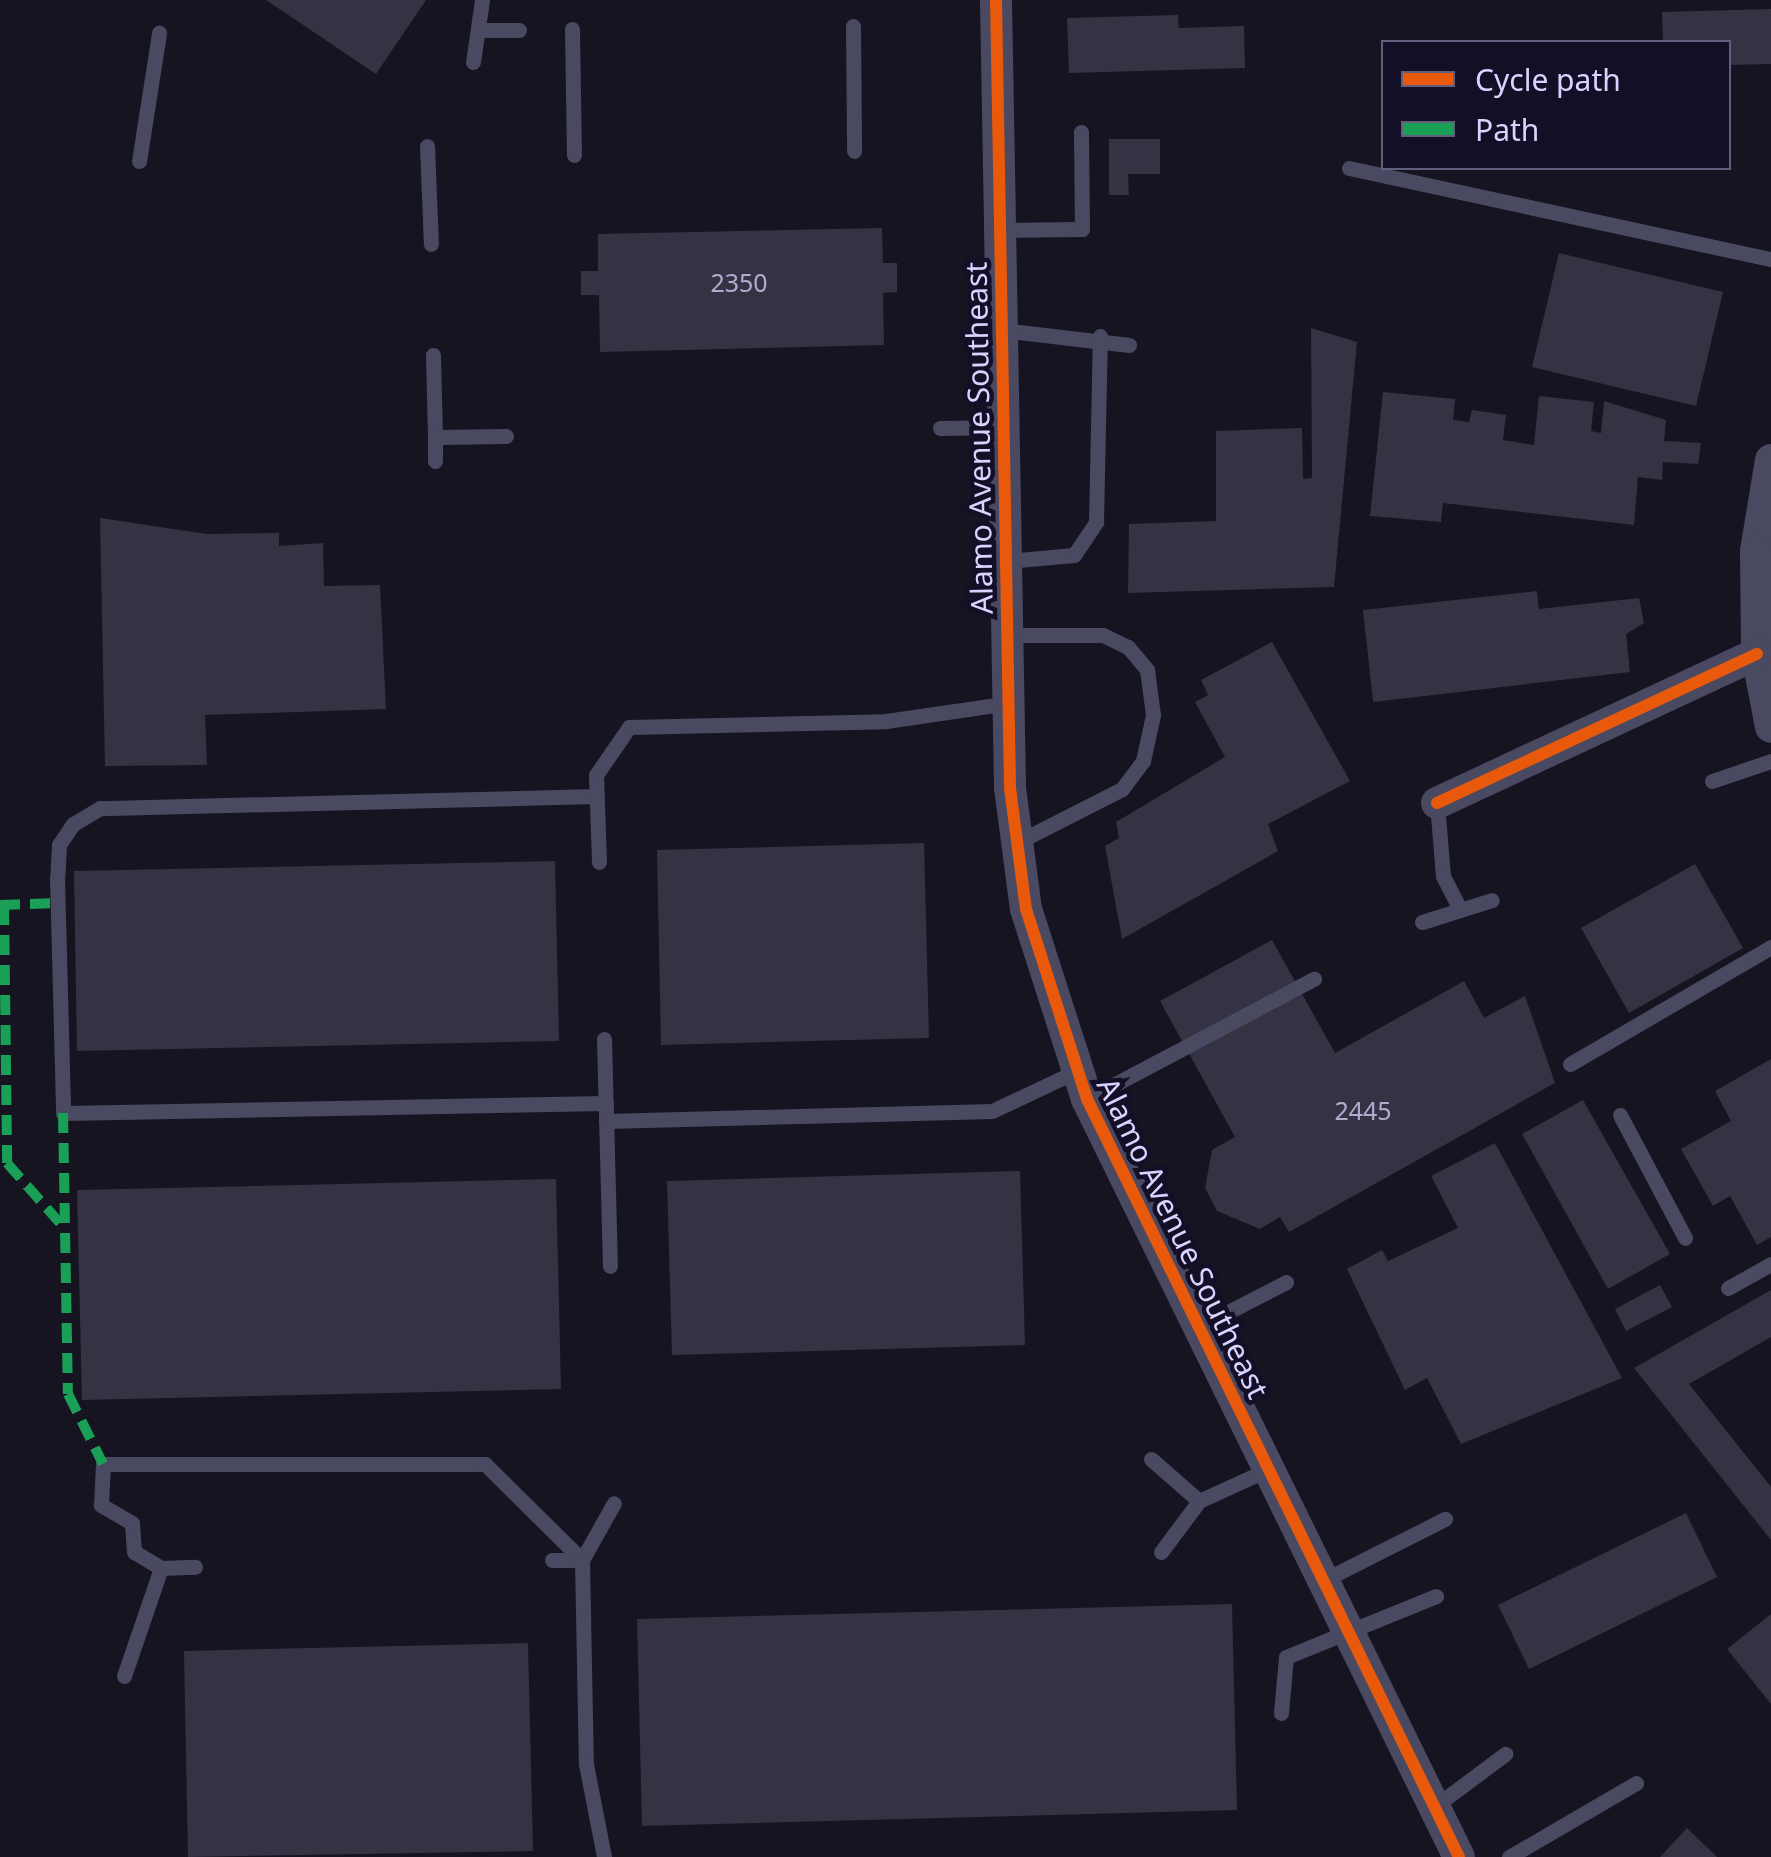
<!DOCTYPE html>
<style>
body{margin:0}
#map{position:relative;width:1771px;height:1857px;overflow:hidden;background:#161421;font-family:"Noto Sans",sans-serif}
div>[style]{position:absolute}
.building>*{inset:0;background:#343243}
.lane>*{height:15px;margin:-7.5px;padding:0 7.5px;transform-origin:7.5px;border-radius:7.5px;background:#4a4962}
.street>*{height:32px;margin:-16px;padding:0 16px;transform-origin:16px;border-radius:16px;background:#4a4962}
.quiet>*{height:10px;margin-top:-5px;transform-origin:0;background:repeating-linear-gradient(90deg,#1a9f57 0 20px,transparent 0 30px)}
.cycleway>*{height:12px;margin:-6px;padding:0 6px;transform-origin:6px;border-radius:6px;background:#e8590c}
span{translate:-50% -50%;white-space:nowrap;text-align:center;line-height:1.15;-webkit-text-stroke:9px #130f26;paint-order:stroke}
.number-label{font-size:25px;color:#b0acd0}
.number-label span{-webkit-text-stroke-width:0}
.street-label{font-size:30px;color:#d9d4ff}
.legend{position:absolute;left:1381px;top:40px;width:350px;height:130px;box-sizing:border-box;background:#130f26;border:2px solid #625e7d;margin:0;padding:12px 18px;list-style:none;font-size:30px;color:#d9d4ff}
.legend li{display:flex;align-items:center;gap:20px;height:50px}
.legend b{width:50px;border:2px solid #625e7d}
</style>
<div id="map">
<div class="building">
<div style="clip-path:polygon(266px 0,426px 0,376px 74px)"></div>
<div style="clip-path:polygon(1771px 9px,1771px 64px,1728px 65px,1728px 42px,1663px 42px,1662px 12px)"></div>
<div style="clip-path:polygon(1178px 15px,1179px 28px,1244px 26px,1245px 68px,1069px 73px,1067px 18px)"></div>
<div style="clip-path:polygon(1109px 139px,1160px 139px,1160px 174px,1128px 174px,1129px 195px,1109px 195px)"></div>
<div style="clip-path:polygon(882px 228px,883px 263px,897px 263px,897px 292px,883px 293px,884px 345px,600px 352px,599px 295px,581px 295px,581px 271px,598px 271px,598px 234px)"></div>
<div style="clip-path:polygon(1559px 253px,1723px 292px,1696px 406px,1532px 367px)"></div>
<div style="clip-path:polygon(1311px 328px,1357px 342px,1334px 587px,1128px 593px,1129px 524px,1216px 521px,1216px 431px,1302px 428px,1303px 479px,1312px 478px)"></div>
<div style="clip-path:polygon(1383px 392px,1455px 399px,1453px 420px,1469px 422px,1472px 410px,1506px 415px,1503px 440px,1534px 445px,1539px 396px,1594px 402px,1591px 431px,1601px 433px,1604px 401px,1666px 420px,1664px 441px,1701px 443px,1698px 464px,1663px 462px,1662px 480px,1638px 477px,1634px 525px,1443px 503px,1441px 522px,1370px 516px)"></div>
<div style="clip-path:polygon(100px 518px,207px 534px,279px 533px,279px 546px,323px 543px,324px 586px,380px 585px,386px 709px,205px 715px,207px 765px,105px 766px)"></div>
<div style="clip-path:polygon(1537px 591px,1539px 609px,1639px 598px,1644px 623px,1626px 634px,1630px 672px,1373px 702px,1363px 610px)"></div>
<div style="clip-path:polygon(1272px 642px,1350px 781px,1268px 824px,1278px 851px,1122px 939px,1105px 846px,1119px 838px,1116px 822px,1225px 757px,1195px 702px,1208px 695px,1201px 680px)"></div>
<div style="clip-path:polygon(924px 843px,929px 1038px,661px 1045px,657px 850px)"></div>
<div style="clip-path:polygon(555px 861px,559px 1041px,77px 1051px,74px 871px)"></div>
<div style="clip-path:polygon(1695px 864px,1743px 948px,1629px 1013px,1581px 928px)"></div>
<div style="clip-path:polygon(1272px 940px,1335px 1053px,1464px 981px,1484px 1018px,1525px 996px,1555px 1083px,1289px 1232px,1280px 1217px,1260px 1229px,1217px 1211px,1205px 1188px,1212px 1150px,1235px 1137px,1160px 1001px)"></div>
<div style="clip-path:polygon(1771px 1059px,1771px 1237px,1757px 1245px,1730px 1196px,1713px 1206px,1681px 1149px,1731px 1121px,1715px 1091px)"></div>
<div style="clip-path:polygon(1583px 1100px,1670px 1254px,1608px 1289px,1522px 1134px)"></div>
<div style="clip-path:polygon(1495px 1143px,1622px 1378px,1461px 1444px,1427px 1378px,1405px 1390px,1347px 1269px,1382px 1250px,1388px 1261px,1458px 1228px,1431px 1176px)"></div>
<div style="clip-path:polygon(1020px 1171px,1025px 1345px,672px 1355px,667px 1181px)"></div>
<div style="clip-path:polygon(556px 1179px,561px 1389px,82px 1400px,77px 1190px)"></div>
<div style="clip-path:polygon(1660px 1285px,1672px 1307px,1626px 1331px,1615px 1309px)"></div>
<div style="clip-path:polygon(1771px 1290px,1771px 1337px,1689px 1384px,1771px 1487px,1771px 1540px,1634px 1368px)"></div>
<div style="clip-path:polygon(1686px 1513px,1717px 1577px,1529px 1669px,1498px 1605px)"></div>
<div style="clip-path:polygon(1232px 1604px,1237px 1810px,642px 1826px,637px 1619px)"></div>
<div style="clip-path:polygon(1771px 1614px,1771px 1704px,1727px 1649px)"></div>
<div style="clip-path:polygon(528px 1643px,533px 1851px,188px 1857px,184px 1651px)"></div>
<div style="clip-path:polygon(1687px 1828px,1717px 1857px,1660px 1857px)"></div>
</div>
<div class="lane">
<div style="left:853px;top:26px;width:125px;rotate:89.5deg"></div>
<div style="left:572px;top:29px;width:126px;rotate:89.1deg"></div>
<div style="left:482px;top:30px;width:37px"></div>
<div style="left:473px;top:62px;width:63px;rotate:-81.7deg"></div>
<div style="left:427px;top:146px;width:98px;rotate:87.7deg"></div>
<div style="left:139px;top:161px;width:130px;rotate:-81.1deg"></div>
<div style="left:1349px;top:168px;width:432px;rotate:12.2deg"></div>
<div style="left:1000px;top:230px;width:82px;rotate:-0.7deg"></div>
<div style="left:1082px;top:229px;width:97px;rotate:-90.6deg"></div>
<div style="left:1002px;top:330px;width:128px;rotate:6.7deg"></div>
<div style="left:433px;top:355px;width:82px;rotate:88.6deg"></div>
<div style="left:435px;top:437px;width:71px;rotate:-0.8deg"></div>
<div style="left:940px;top:428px;width:64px;rotate:-0.9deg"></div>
<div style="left:435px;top:461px;width:24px;rotate:-90deg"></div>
<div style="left:1006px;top:561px;width:68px;rotate:-5deg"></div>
<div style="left:1074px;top:555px;width:40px;rotate:-56deg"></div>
<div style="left:1096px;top:522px;width:186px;rotate:-88.8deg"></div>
<div style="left:1007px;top:635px;width:96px"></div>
<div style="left:1103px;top:635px;width:28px;rotate:26deg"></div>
<div style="left:1128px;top:647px;width:30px;rotate:50deg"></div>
<div style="left:1147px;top:670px;width:45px;rotate:82.4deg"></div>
<div style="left:1153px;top:715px;width:47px;rotate:102.3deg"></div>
<div style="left:1143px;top:761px;width:35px;rotate:127deg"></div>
<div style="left:1122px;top:789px;width:117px;rotate:153deg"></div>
<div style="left:1712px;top:781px;width:62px;rotate:-18.7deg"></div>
<div style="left:597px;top:796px;width:497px;rotate:178.6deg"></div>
<div style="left:100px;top:808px;width:31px;rotate:149deg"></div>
<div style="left:73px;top:824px;width:25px;rotate:124deg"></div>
<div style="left:59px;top:845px;width:33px;rotate:93deg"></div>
<div style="left:57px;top:878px;width:235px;rotate:88.5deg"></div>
<div style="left:63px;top:1113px;width:543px;rotate:-1.06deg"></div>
<div style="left:1437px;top:803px;width:73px;rotate:85.3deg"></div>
<div style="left:1443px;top:876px;width:37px;rotate:63deg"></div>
<div style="left:599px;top:862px;width:87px;rotate:-92deg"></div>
<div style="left:596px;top:775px;width:58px;rotate:-55.5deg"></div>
<div style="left:629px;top:727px;width:257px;rotate:-1.3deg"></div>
<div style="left:886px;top:721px;width:124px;rotate:-8.3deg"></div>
<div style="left:1422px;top:922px;width:73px;rotate:-17.4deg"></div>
<div style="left:604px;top:1039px;width:227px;rotate:88.5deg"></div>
<div style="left:1570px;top:1064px;width:233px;rotate:-30.2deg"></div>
<div style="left:1087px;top:1099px;width:257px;rotate:-27.9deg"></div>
<div style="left:1620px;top:1115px;width:139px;rotate:62.1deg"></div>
<div style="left:606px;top:1121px;width:386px;rotate:-1.5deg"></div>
<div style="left:992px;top:1111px;width:92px;rotate:-25.2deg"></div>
<div style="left:1728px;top:1288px;width:49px;rotate:-29.2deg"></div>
<div style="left:1199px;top:1327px;width:98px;rotate:-27.3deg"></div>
<div style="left:1151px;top:1459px;width:64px;rotate:41.2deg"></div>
<div style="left:1161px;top:1552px;width:64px;rotate:-53.3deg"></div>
<div style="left:1199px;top:1501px;width:77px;rotate:-24.6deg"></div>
<div style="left:552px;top:1560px;width:30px"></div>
<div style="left:582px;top:1560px;width:65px;rotate:-60.7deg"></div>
<div style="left:161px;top:1568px;width:31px;rotate:-149deg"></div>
<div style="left:134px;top:1552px;width:29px;rotate:-94deg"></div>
<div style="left:132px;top:1523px;width:36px;rotate:-150deg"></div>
<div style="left:101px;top:1505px;width:41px;rotate:-87.2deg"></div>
<div style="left:103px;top:1464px;width:382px"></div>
<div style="left:485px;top:1464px;width:136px;rotate:44.7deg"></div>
<div style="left:582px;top:1560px;width:204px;rotate:88.9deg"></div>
<div style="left:586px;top:1764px;width:95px;rotate:79deg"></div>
<div style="left:1322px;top:1581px;width:138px;rotate:-26.8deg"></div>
<div style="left:124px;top:1676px;width:114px;rotate:-71.1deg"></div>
<div style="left:161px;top:1568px;width:34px;rotate:-2deg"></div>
<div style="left:1281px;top:1713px;width:56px;rotate:-84.9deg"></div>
<div style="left:1286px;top:1657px;width:162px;rotate:-22.1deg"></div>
<div style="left:1434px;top:1807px;width:89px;rotate:-36.7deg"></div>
<div style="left:1509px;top:1857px;width:147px;rotate:-30.2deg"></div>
</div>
<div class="street">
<div style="left:996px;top:0;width:788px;rotate:88.98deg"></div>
<div style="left:1010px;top:788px;width:122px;rotate:82.5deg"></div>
<div style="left:1026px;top:909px;width:200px;rotate:72.2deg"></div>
<div style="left:1087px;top:1099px;width:844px;rotate:63.86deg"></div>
<div style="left:1771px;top:460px;width:92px;rotate:99.4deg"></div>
<div style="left:1756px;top:551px;width:103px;rotate:89.4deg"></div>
<div style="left:1757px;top:654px;width:74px;rotate:79.1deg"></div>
<div style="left:1437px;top:803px;width:353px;rotate:-25deg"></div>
</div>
<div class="quiet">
<div style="left:0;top:905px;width:58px;rotate:-2deg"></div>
<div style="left:4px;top:905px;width:258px;rotate:89.3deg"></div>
<div style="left:7px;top:1163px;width:89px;rotate:48.6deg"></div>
<div style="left:63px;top:1113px;width:281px;rotate:89deg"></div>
<div style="left:68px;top:1394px;width:78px;rotate:63.4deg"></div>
</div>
<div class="cycleway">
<div style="left:996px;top:0;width:788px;rotate:88.98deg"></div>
<div style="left:1010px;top:788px;width:122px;rotate:82.5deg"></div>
<div style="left:1026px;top:909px;width:200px;rotate:72.2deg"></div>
<div style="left:1087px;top:1099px;width:844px;rotate:63.86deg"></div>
<div style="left:1437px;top:803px;width:353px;rotate:-25deg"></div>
</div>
<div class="number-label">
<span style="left:739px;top:282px">2350</span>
<span style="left:1363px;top:1110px">2445</span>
</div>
<div class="street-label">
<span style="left:979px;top:438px;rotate:-91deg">Alamo Avenue Southeast</span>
<span style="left:1183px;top:1238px;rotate:64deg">Alamo Avenue Southeast</span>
</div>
<ul class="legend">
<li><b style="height:12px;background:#e8590c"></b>Cycle path</li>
<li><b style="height:12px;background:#1a9f57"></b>Path</li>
</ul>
</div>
